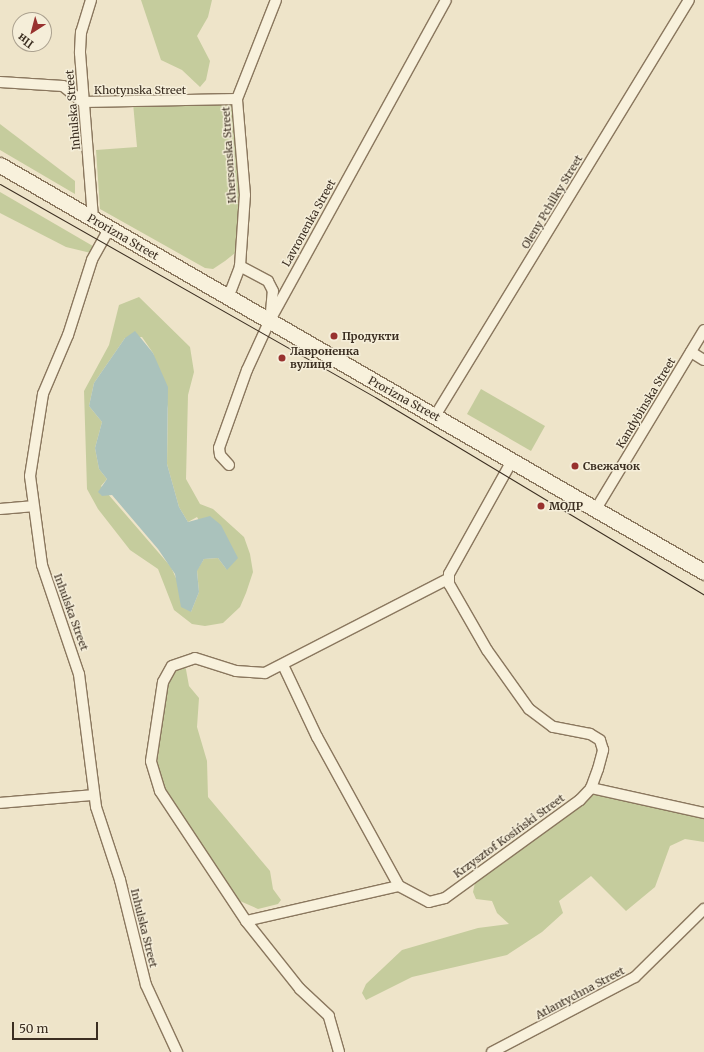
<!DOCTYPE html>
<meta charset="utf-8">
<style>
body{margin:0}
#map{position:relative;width:704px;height:1052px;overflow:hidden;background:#eee4c9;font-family:Merriweather,serif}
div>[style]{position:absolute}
.green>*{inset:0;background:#c5cc9d}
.water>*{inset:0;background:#aac2bc}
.roads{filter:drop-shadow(1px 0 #8a775e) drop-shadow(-1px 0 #8a775e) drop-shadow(0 1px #8a775e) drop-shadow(0 -1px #8a775e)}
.street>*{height:10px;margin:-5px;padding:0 5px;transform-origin:5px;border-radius:5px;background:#f8f1dc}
.secondary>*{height:15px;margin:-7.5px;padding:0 7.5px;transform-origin:7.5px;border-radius:7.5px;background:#f8f1dc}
.tram>*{height:1px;margin:-0.5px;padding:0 0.5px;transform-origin:0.5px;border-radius:0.5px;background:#3b2e21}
.dots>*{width:11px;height:11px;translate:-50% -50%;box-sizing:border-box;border:2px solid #f5eed9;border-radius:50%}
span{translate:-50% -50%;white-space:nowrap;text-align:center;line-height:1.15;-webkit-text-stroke:3px #f5eed9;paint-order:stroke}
.street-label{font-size:11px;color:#3b2e21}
.poi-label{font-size:11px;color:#3b2e21;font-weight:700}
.left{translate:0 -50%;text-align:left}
.north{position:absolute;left:12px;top:12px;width:40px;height:40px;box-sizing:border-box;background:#f5eed9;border:1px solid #aba18f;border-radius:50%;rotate:216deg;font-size:11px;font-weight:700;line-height:16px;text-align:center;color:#3b2e21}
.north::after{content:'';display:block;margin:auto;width:14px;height:18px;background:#98322f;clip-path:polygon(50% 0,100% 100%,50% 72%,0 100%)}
.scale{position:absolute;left:12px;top:1022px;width:86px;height:18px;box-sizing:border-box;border:2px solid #3b2e21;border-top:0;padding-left:5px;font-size:12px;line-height:14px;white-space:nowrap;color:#3b2e21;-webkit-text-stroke:3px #f5eed9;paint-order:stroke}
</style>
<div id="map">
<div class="green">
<div style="clip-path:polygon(141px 0,212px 0,208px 17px,197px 36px,210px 61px,206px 80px,200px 87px,182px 70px,161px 60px)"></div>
<div style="clip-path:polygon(237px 99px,245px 195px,240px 249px,225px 261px,213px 269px,205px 268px,100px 209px,96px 150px,137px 147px,133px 103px)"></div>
<div style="clip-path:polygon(0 124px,75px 181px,75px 194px,0 150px)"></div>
<div style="clip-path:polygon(0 192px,98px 249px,95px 254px,66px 247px,0 213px)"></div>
<div style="clip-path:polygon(evenodd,139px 297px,190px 347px,194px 372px,188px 395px,186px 479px,200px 504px,213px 509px,244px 537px,250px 554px,253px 572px,246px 593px,240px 607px,223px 623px,205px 626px,192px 624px,174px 610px,158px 569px,130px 550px,98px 509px,87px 489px,84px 391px,109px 345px,119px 305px,139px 297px,142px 337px,153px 353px,168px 408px,167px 464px,179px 507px,188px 522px,197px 517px,227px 570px,218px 558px,204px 559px,197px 570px,199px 592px,191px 612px,171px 567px,101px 486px,107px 479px,99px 469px,95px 448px,102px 422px,89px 406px,94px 383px,125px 338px,142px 337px)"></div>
<div style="clip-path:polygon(481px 389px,545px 426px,531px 451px,467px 414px)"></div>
<div style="clip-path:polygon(185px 664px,189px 686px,199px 698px,197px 727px,207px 761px,208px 797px,270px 871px,273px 889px,281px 900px,278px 904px,258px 909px,240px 901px,166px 795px,157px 767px,164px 689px,177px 667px)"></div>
<div style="clip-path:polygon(591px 788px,704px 813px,704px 842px,685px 839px,670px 846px,655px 887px,626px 911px,591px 876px,559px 901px,563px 913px,542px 932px,507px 955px,412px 977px,366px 1000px,362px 993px,366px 984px,402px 950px,478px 928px,509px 924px,497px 913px,492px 901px,476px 899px,473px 892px,477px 873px)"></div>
</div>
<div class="water">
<div style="clip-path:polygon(135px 331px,153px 353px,168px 387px,167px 464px,179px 507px,188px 522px,210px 516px,221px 525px,238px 558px,227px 570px,218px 558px,204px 559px,197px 571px,199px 592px,191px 612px,181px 607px,175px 574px,158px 549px,112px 495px,102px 496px,98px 492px,107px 479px,99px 469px,95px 448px,102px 422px,89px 406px,94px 383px,125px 338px)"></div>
</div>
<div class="roads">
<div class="street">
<div style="left:91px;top:0;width:34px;rotate:107deg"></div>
<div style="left:81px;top:32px;width:21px;rotate:93deg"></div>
<div style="left:80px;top:53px;width:168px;rotate:85.5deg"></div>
<div style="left:0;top:82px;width:63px;rotate:3.6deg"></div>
<div style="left:63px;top:86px;width:26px;rotate:39deg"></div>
<div style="left:83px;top:102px;width:154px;rotate:-1.1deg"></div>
<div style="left:109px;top:229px;width:35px;rotate:119deg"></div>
<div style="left:92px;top:260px;width:79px;rotate:107.7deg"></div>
<div style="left:68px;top:335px;width:64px;rotate:113deg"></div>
<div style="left:43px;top:394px;width:83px;rotate:99deg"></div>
<div style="left:30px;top:476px;width:90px;rotate:82.3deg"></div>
<div style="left:42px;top:565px;width:115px;rotate:71.3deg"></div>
<div style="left:79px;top:674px;width:134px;rotate:82.7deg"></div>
<div style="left:96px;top:807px;width:77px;rotate:71.8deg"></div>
<div style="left:120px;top:880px;width:108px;rotate:76.1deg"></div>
<div style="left:146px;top:985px;width:74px;rotate:65.2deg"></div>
<div style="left:228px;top:298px;width:34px;rotate:-69deg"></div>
<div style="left:271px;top:312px;width:21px;rotate:-85deg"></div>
<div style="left:273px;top:291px;width:11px;rotate:-117deg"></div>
<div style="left:268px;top:281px;width:32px;rotate:-152deg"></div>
<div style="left:240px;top:266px;width:71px;rotate:-86deg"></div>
<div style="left:245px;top:195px;width:96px;rotate:-94.8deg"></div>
<div style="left:237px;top:99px;width:106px;rotate:-68.5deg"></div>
<div style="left:691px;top:352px;width:15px;rotate:32deg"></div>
<div style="left:435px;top:416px;width:487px;rotate:-58.6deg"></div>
<div style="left:229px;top:465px;width:13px;rotate:-132deg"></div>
<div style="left:220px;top:455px;width:7px;rotate:-98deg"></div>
<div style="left:219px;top:448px;width:83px;rotate:-70.3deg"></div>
<div style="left:247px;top:370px;width:53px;rotate:-65.4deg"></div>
<div style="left:269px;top:322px;width:367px;rotate:-61.2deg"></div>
<div style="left:0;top:509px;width:32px;rotate:-5deg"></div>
<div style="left:596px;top:509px;width:209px;rotate:-58.9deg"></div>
<div style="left:591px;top:788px;width:116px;rotate:12.5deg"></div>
<div style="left:0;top:803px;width:93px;rotate:-4.9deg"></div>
<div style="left:399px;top:886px;width:34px;rotate:28deg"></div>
<div style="left:429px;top:902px;width:16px;rotate:-14deg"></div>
<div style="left:445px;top:898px;width:167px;rotate:-36deg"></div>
<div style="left:580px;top:800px;width:16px;rotate:-47deg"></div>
<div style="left:591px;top:788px;width:20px;rotate:-70deg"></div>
<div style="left:598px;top:769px;width:20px;rotate:-75deg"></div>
<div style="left:603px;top:750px;width:10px;rotate:-107deg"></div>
<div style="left:600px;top:740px;width:12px;rotate:-149deg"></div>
<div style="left:590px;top:734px;width:38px;rotate:-169deg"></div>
<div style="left:553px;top:727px;width:30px;rotate:-143deg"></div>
<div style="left:529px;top:709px;width:72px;rotate:-125.4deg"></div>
<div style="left:487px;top:650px;width:76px;rotate:-119.9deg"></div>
<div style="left:449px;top:584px;width:10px;rotate:-90deg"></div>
<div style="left:449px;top:574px;width:129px;rotate:-60.9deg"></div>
<div style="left:246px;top:921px;width:157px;rotate:-12.9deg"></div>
<div style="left:399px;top:886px;width:170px;rotate:-118.8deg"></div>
<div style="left:317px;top:737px;width:80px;rotate:-115.3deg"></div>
<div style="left:339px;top:1052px;width:37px;rotate:-106deg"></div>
<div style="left:329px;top:1016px;width:40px;rotate:-137deg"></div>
<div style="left:300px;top:989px;width:87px;rotate:-128.5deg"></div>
<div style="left:246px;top:921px;width:156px;rotate:-123.5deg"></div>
<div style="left:160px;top:791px;width:31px;rotate:-107deg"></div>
<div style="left:151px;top:761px;width:80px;rotate:-81.4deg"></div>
<div style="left:163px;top:682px;width:18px;rotate:-61deg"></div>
<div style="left:172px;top:666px;width:24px;rotate:-19deg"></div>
<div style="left:195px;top:658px;width:43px;rotate:17.6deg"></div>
<div style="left:236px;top:671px;width:29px;rotate:4deg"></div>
<div style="left:265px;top:673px;width:206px;rotate:-27.2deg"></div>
<div style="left:492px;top:1052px;width:161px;rotate:-27.7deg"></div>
<div style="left:635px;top:977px;width:97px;rotate:-44.6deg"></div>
</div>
<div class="secondary">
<div style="left:0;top:165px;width:813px;rotate:30.03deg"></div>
</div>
</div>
<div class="tram">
<div style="left:0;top:184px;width:431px;rotate:29.6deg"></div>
<div style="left:375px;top:397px;width:384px;rotate:31deg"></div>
</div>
<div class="dots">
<div style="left:334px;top:336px;background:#98322f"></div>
<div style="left:282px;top:358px;background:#98322f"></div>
<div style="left:575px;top:466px;background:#98322f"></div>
<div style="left:541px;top:506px;background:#98322f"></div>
</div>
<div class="street-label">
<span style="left:140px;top:90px">Khotynska Street</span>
<span style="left:73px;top:110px;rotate:-95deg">Inhulska Street</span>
<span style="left:229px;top:155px;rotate:-94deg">Khersonska Street</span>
<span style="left:552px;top:202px;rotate:-59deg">Oleny Pchilky Street</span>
<span style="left:309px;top:223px;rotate:-61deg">Lavronenka Street</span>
<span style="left:123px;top:237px;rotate:30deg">Prorizna Street</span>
<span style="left:404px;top:399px;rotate:29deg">Prorizna Street</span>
<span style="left:646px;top:403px;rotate:-59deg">Kandybinska Street</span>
<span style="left:71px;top:612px;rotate:70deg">Inhulska Street</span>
<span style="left:509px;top:836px;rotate:-36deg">Krzysztof Kosiński Street</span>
<span style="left:144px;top:928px;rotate:76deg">Inhulska Street</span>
<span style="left:580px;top:993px;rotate:-28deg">Atlantychna Street</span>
</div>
<div class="poi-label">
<span class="left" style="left:342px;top:336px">Продукти</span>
<span class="left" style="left:290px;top:358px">Лавроненка<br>вулиця</span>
<span class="left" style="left:583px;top:466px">Свежачок</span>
<span class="left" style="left:549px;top:506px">МОДР</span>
</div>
<div class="north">Пн</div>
<div class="scale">50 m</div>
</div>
